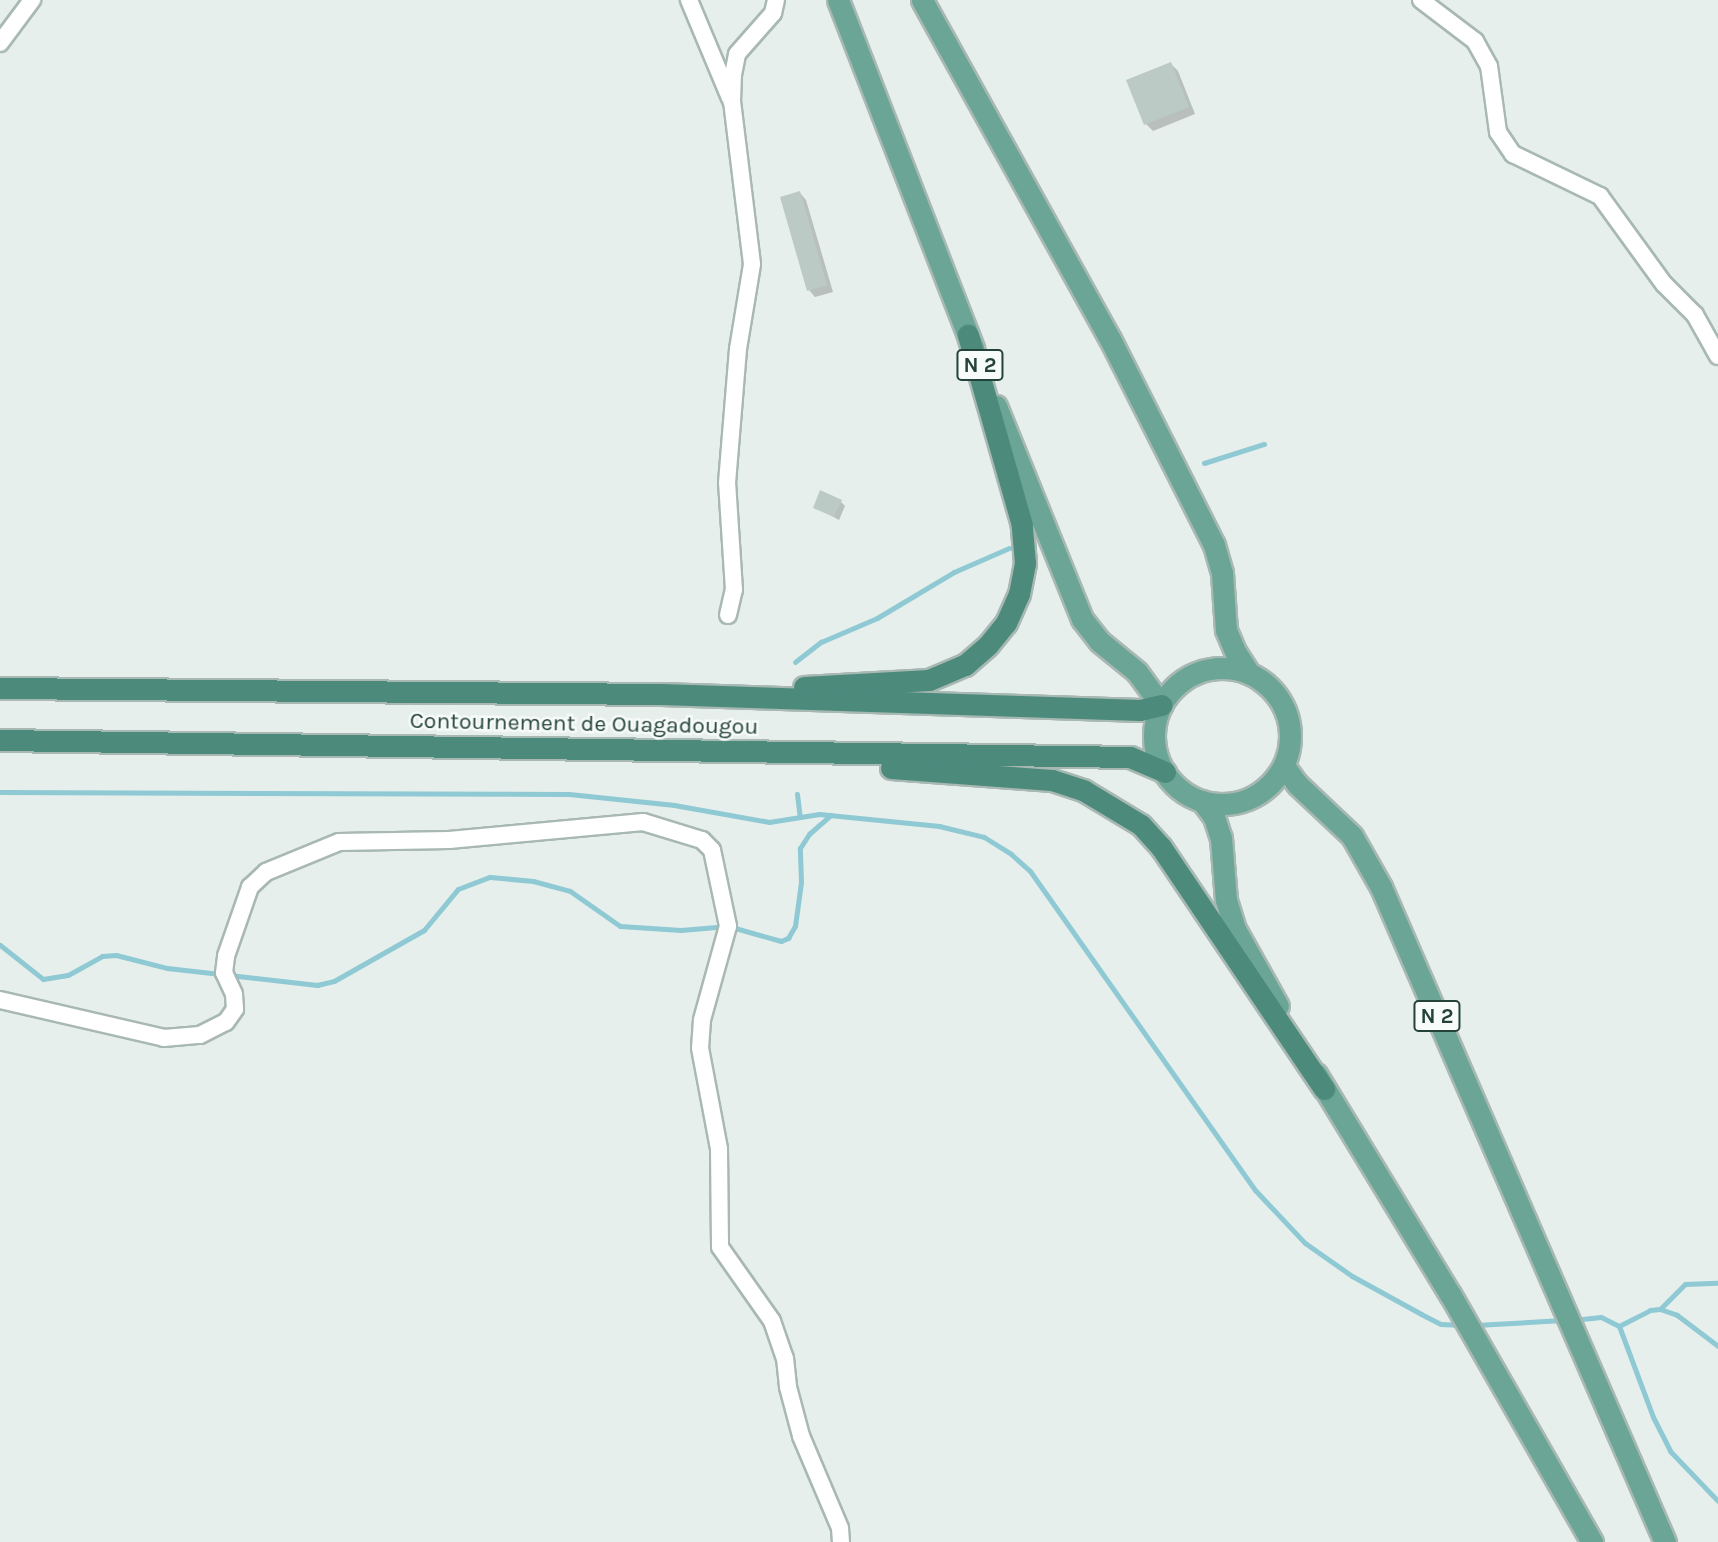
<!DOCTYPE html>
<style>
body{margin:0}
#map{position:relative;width:1718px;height:1542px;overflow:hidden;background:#e6efeb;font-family:Karla,sans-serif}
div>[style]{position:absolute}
.shadow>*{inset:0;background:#0003}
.stream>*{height:5px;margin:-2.5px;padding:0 2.5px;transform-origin:2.5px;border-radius:2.5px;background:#8ec9d4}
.building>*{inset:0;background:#bbcac4}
.roads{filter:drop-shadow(2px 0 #a8b8b2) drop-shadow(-2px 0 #a8b8b2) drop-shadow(0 2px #a8b8b2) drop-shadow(0 -2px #a8b8b2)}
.minor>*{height:16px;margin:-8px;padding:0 8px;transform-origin:8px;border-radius:8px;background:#fff}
.primary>*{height:21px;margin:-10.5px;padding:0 10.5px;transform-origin:10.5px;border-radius:10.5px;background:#6aa596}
.primary>.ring{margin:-10.5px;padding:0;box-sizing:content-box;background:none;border:21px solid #6aa596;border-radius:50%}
.trunk>*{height:21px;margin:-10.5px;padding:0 10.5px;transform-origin:10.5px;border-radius:10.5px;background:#4c8a7c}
span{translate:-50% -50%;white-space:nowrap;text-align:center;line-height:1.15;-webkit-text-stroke:5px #f7fbf9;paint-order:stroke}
.shield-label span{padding:2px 5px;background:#f7fbf9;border:2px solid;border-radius:5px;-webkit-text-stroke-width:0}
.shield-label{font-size:21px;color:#24423a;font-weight:700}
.street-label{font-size:23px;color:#24423a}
</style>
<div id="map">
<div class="shadow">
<div style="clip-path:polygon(1171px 64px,1178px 71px,1195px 114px,1153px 131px,1146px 124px,1128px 81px)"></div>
<div style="clip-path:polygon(800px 193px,806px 200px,833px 292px,815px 297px,809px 290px)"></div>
<div style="clip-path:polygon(841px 502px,845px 506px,839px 520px,815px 507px)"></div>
</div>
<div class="stream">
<div style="left:1204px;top:463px;width:63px;rotate:-17.6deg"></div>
<div style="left:795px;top:662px;width:33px;rotate:-38deg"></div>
<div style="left:821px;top:642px;width:61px;rotate:-23.2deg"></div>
<div style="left:877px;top:618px;width:90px;rotate:-30.9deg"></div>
<div style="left:954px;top:572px;width:60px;rotate:-23.6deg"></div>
<div style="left:0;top:792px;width:569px;rotate:0.2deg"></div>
<div style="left:569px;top:794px;width:106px;rotate:6deg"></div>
<div style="left:674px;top:805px;width:97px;rotate:10.1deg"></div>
<div style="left:769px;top:822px;width:51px;rotate:-9.1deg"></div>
<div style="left:819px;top:814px;width:121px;rotate:5.7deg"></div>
<div style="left:939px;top:826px;width:46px;rotate:13.7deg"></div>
<div style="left:984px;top:837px;width:32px;rotate:32deg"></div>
<div style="left:1011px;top:854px;width:25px;rotate:42deg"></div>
<div style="left:1030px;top:871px;width:390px;rotate:54.8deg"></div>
<div style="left:1255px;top:1190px;width:73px;rotate:46.7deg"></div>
<div style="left:1305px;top:1243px;width:57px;rotate:35.1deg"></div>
<div style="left:1352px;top:1276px;width:79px;rotate:28.8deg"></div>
<div style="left:1421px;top:1314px;width:22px;rotate:27deg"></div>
<div style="left:1441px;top:1324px;width:21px;rotate:3deg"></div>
<div style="left:797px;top:794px;width:23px;rotate:83deg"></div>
<div style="left:0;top:945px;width:55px;rotate:38.3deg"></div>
<div style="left:43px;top:979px;width:25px;rotate:-9deg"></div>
<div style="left:68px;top:975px;width:39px;rotate:-29deg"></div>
<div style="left:102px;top:956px;width:14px;rotate:-4deg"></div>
<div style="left:116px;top:955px;width:53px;rotate:14.3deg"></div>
<div style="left:167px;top:968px;width:151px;rotate:6.5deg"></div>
<div style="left:317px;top:985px;width:17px;rotate:-13deg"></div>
<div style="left:334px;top:981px;width:103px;rotate:-29.5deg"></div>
<div style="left:424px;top:930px;width:53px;rotate:-50.3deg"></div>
<div style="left:458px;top:889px;width:34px;rotate:-21deg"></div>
<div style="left:490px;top:877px;width:43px;rotate:5.3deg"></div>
<div style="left:533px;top:881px;width:38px;rotate:15deg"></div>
<div style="left:570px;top:891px;width:61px;rotate:35deg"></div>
<div style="left:620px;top:926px;width:61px;rotate:3.8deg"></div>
<div style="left:681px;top:930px;width:47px;rotate:-4.9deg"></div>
<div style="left:728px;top:926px;width:55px;rotate:15.8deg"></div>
<div style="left:781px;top:941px;width:8px;rotate:-23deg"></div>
<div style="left:788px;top:938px;width:14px;rotate:-60deg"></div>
<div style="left:795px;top:926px;width:44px;rotate:-82.2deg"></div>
<div style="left:801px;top:882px;width:34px;rotate:-92deg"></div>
<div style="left:800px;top:848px;width:17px;rotate:-57deg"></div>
<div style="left:809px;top:834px;width:29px;rotate:-41deg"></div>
<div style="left:1660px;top:1309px;width:35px;rotate:-45deg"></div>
<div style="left:1685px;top:1284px;width:33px;rotate:-2deg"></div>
<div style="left:1573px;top:1320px;width:28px;rotate:-6deg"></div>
<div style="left:1601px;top:1317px;width:20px;rotate:27deg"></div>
<div style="left:1619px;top:1326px;width:97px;rotate:69.5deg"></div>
<div style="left:1653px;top:1417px;width:38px;rotate:63deg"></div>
<div style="left:1670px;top:1451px;width:69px;rotate:46.2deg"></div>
<div style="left:1476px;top:1325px;width:87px;rotate:-3.3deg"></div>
<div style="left:1619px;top:1326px;width:35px;rotate:-27deg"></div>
<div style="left:1650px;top:1310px;width:10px;rotate:-6deg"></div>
<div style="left:1660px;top:1309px;width:18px;rotate:19deg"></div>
<div style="left:1677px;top:1315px;width:51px;rotate:37.1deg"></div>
</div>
<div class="building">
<div style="clip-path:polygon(1171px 62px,1189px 107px,1144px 125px,1126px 80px)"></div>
<div style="clip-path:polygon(800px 191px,827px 285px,807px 291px,780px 197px)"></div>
<div style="clip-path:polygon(820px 490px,842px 500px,834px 517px,813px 508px)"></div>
</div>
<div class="roads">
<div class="minor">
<div style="left:689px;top:0;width:106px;rotate:67.3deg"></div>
<div style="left:1421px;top:0;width:68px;rotate:37.2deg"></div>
<div style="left:1475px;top:41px;width:29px;rotate:61deg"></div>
<div style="left:1489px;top:66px;width:67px;rotate:82.2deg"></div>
<div style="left:1498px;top:132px;width:27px;rotate:56deg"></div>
<div style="left:1513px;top:154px;width:97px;rotate:25.8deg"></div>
<div style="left:1600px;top:196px;width:109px;rotate:54deg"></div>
<div style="left:1664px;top:284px;width:44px;rotate:45deg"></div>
<div style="left:1695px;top:315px;width:47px;rotate:60.7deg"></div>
<div style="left:0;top:43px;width:54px;rotate:-53.3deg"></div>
<div style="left:728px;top:615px;width:26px;rotate:-77deg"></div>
<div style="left:734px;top:590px;width:107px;rotate:-93.7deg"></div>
<div style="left:727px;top:483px;width:134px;rotate:-85.3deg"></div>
<div style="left:738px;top:349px;width:86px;rotate:-80.6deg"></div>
<div style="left:752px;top:264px;width:163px;rotate:-97deg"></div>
<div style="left:732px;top:102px;width:27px;rotate:-88deg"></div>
<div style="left:733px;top:75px;width:21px;rotate:-79deg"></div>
<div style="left:737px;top:54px;width:55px;rotate:-48.7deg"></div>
<div style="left:773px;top:13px;width:13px;rotate:-77deg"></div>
<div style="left:0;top:1000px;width:168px;rotate:13deg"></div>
<div style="left:164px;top:1038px;width:36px;rotate:-5deg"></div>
<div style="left:200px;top:1035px;width:29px;rotate:-27deg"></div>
<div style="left:226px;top:1022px;width:16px;rotate:-55deg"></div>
<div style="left:235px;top:1009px;width:15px;rotate:-94deg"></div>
<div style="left:234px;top:994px;width:23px;rotate:-115deg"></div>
<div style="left:224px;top:973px;width:17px;rotate:-83deg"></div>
<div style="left:226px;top:956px;width:73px;rotate:-70.8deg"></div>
<div style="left:250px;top:887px;width:22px;rotate:-43deg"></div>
<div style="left:266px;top:872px;width:79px;rotate:-22.3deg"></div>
<div style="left:339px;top:842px;width:110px;rotate:-1deg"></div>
<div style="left:449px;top:840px;width:195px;rotate:-5.3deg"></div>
<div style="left:643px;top:822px;width:62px;rotate:17deg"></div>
<div style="left:702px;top:840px;width:14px;rotate:45deg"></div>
<div style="left:712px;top:850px;width:78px;rotate:78.1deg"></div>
<div style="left:728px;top:926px;width:98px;rotate:105.5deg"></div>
<div style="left:702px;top:1020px;width:28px;rotate:94deg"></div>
<div style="left:700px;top:1048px;width:103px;rotate:79.3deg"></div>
<div style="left:719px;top:1149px;width:98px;rotate:89.4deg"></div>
<div style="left:720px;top:1247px;width:90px;rotate:54.9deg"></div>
<div style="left:772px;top:1321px;width:39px;rotate:71deg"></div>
<div style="left:785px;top:1358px;width:29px;rotate:84deg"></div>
<div style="left:788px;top:1387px;width:51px;rotate:75.1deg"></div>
<div style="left:801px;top:1436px;width:100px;rotate:67deg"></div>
<div style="left:840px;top:1528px;width:14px;rotate:86deg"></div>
</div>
<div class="primary">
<div style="left:838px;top:0;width:375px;rotate:68.8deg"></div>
<div style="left:922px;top:0;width:388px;rotate:61deg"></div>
<div style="left:1110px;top:339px;width:231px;rotate:63.2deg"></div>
<div style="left:1214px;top:545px;width:29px;rotate:74deg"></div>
<div style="left:1222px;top:573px;width:57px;rotate:86deg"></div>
<div style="left:1226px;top:630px;width:25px;rotate:67deg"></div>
<div style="left:1236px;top:653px;width:24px;rotate:57deg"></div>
<div style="left:996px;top:406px;width:230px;rotate:68deg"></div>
<div style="left:1082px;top:619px;width:28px;rotate:52deg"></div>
<div style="left:1099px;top:641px;width:49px;rotate:39.2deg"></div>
<div style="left:1137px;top:672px;width:41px;rotate:54deg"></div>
<div class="ring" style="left:1154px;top:668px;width:115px;height:115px"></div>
<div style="left:1284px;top:766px;width:22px;rotate:54deg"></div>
<div style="left:1297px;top:784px;width:76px;rotate:43.4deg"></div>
<div style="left:1352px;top:836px;width:59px;rotate:60.4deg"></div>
<div style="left:1381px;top:887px;width:714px;rotate:66.56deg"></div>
<div style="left:1202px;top:801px;width:20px;rotate:53deg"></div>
<div style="left:1214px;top:817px;width:22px;rotate:72deg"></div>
<div style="left:1221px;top:838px;width:62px;rotate:85.4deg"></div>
<div style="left:1226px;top:900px;width:30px;rotate:73deg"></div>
<div style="left:1235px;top:929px;width:88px;rotate:60.8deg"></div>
<div style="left:1316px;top:1074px;width:258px;rotate:58.7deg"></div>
<div style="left:1450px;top:1294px;width:286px;rotate:60.2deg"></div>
</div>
<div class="trunk">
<div style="left:804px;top:687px;width:125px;rotate:-3.2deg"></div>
<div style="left:929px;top:680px;width:39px;rotate:-23deg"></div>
<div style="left:965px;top:665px;width:30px;rotate:-41deg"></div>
<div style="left:988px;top:645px;width:28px;rotate:-51deg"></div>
<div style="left:1006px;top:623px;width:32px;rotate:-66deg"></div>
<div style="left:1019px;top:594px;width:32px;rotate:-79deg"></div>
<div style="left:1025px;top:563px;width:38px;rotate:-95deg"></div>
<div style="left:1022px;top:525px;width:198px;rotate:-105.9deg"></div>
<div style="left:0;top:688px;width:661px;rotate:0.52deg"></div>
<div style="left:661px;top:694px;width:479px;rotate:1.9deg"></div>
<div style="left:1140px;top:710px;width:22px;rotate:-13deg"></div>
<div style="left:0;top:740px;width:1130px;rotate:0.86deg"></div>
<div style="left:1130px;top:757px;width:38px;rotate:23deg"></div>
<div style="left:891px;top:768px;width:161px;rotate:4.3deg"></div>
<div style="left:1052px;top:780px;width:33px;rotate:18deg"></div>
<div style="left:1083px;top:790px;width:68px;rotate:31.1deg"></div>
<div style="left:1141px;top:825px;width:30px;rotate:48deg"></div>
<div style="left:1161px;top:847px;width:292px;rotate:56deg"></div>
</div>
</div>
<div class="shield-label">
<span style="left:980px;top:365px">N 2</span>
<span style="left:1437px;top:1016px">N 2</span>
</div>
<div class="street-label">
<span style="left:584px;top:724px;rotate:1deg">Contournement de Ouagadougou</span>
</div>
</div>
